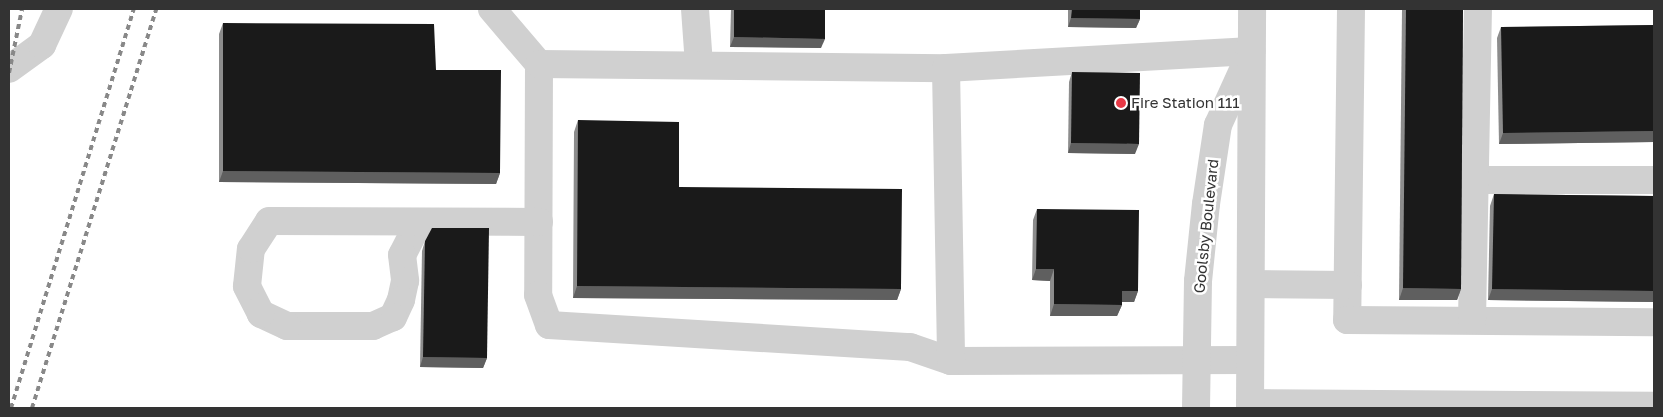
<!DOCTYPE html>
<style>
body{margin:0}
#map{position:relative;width:1663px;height:417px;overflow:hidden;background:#fff;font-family:"Golos Text",sans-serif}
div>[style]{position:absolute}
.minor>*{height:28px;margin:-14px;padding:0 14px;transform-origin:14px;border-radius:14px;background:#d0d0d0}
.rail>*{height:4px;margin-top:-2px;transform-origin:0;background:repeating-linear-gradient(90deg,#888 0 5px,transparent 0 9px)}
.wall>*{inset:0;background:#8c8c8c}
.shaded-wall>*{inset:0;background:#5f5f5f}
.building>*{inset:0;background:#1a1a1a}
.dots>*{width:14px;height:14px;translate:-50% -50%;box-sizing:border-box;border:2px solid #fff;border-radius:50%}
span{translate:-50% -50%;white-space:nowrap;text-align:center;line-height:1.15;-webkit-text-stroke:5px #fff;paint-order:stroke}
.poi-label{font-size:15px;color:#333}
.left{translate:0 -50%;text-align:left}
.street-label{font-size:15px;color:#333}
.frame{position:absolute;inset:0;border:10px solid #333;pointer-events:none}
</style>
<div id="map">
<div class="minor">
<div style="left:492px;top:9px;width:72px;rotate:49.5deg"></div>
<div style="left:539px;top:64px;width:231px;rotate:90.2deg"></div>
<div style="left:538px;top:295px;width:32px;rotate:70deg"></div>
<div style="left:549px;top:325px;width:362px;rotate:3.5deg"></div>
<div style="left:910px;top:347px;width:43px;rotate:18.9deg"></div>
<div style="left:951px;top:361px;width:299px;rotate:-0.2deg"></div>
<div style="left:695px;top:9px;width:56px;rotate:85.9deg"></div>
<div style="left:1351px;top:9px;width:311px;rotate:90.7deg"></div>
<div style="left:1347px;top:320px;width:307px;rotate:0.4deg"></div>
<div style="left:539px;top:64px;width:407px;rotate:0.6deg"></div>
<div style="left:946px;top:68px;width:293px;rotate:89deg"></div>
<div style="left:946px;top:68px;width:306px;rotate:-3.2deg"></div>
<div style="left:9px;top:69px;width:41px;rotate:-36deg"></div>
<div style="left:42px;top:45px;width:40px;rotate:-65deg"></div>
<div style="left:1475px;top:180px;width:179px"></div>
<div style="left:419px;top:222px;width:37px;rotate:117deg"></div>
<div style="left:402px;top:255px;width:26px;rotate:83deg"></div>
<div style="left:405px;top:281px;width:19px;rotate:102deg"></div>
<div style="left:401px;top:300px;width:19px;rotate:115deg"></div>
<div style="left:393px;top:317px;width:22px;rotate:156deg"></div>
<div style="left:373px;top:326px;width:86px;rotate:180deg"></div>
<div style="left:287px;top:326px;width:29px;rotate:-155deg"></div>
<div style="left:261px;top:314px;width:31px;rotate:-117deg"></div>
<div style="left:247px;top:286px;width:37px;rotate:-84deg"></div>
<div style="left:251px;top:249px;width:33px;rotate:-57deg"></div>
<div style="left:269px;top:221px;width:270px;rotate:0.2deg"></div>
<div style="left:1251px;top:284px;width:97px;rotate:0.6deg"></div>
<div style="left:1472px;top:320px;width:311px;rotate:-88.9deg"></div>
<div style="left:1250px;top:403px;width:404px;rotate:0.4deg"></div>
<div style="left:1196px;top:408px;width:127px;rotate:-89.1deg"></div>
<div style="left:1198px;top:281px;width:77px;rotate:-84.1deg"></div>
<div style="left:1206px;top:204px;width:80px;rotate:-81.4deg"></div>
<div style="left:1218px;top:125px;width:72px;rotate:-65.6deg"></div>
<div style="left:1250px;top:408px;width:399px;rotate:-89.7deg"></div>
</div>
<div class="rail">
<div style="left:9px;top:73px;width:65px;rotate:-78.5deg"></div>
<div style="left:11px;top:408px;width:418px;rotate:-72.9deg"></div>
<div style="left:32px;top:408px;width:418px;rotate:-72.7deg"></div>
</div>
<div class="wall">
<div style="clip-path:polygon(731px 9px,825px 9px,821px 48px,730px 47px)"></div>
<div style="clip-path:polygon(1068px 9px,1140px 9px,1140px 19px,1136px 28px,1068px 27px)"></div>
<div style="clip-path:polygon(1402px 9px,1463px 9px,1461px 289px,1457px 300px,1399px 300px)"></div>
<div style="clip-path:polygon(223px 23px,436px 70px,500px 173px,496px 184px,219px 182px,219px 34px)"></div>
<div style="clip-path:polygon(1654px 25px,1654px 142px,1499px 144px,1497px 38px,1501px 27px)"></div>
<div style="clip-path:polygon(1072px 72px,1135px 154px,1068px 153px,1069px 82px)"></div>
<div style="clip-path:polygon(578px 120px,679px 187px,901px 289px,897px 300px,573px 298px,574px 132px)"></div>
<div style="clip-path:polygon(1494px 194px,1654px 196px,1654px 302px,1488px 300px,1490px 206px)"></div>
<div style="clip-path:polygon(1037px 209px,1138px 291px,1134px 302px,1122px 302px,1122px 305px,1117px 316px,1050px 316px,1050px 281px,1032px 280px,1033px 220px)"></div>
<div style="clip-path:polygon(425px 241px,487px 358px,483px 368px,420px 367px,422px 251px)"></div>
</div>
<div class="shaded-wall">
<div style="clip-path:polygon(1071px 18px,1140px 19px,1136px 28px,1068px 27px)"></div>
<div style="clip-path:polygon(734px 37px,825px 39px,821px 48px,730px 47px)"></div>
<div style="clip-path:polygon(1654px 131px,1654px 142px,1499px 144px,1503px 133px)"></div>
<div style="clip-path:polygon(1071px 143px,1139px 144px,1135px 154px,1068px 153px)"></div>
<div style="clip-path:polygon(223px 171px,500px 173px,496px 184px,219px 182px)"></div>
<div style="clip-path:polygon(1036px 269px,1054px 269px,1050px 281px,1032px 280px)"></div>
<div style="clip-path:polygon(577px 286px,901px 289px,897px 300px,573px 298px)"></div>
<div style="clip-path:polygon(1403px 288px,1461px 289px,1457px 300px,1399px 300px)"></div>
<div style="clip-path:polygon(1492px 289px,1654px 291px,1654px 302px,1488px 300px)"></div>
<div style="clip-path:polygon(1122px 291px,1138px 291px,1134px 302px,1118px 302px)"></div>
<div style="clip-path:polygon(1054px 304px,1122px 305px,1117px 316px,1050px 316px)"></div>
<div style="clip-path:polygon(423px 357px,487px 358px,483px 368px,420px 367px)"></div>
</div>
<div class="building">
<div style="clip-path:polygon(734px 9px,825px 9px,825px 39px,734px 37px)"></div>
<div style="clip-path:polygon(1072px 9px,1140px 9px,1140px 19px,1071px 18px)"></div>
<div style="clip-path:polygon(1406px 9px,1463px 9px,1461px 289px,1403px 288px)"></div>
<div style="clip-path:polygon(223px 23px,434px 24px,436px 70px,501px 70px,500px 173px,223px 171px)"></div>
<div style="clip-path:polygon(1654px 25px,1654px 131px,1503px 133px,1501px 27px)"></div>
<div style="clip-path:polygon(1072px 72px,1140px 73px,1139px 144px,1071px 143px)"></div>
<div style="clip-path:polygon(578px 120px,679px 122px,679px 187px,902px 189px,901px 289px,577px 286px)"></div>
<div style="clip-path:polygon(1494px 194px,1654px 196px,1654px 291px,1492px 289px)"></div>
<div style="clip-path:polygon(1037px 209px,1139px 210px,1138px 291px,1122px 291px,1122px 305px,1054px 304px,1054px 269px,1036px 269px)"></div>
<div style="clip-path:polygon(432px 228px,489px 228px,487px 358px,423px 357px,425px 241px)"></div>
</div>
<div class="dots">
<div style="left:1121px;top:103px;background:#e63946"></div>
</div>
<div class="poi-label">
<span class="left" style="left:1131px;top:103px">Fire Station 111</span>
</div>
<div class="street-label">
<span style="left:1206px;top:226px;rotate:-84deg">Goolsby Boulevard</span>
</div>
<div class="frame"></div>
</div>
